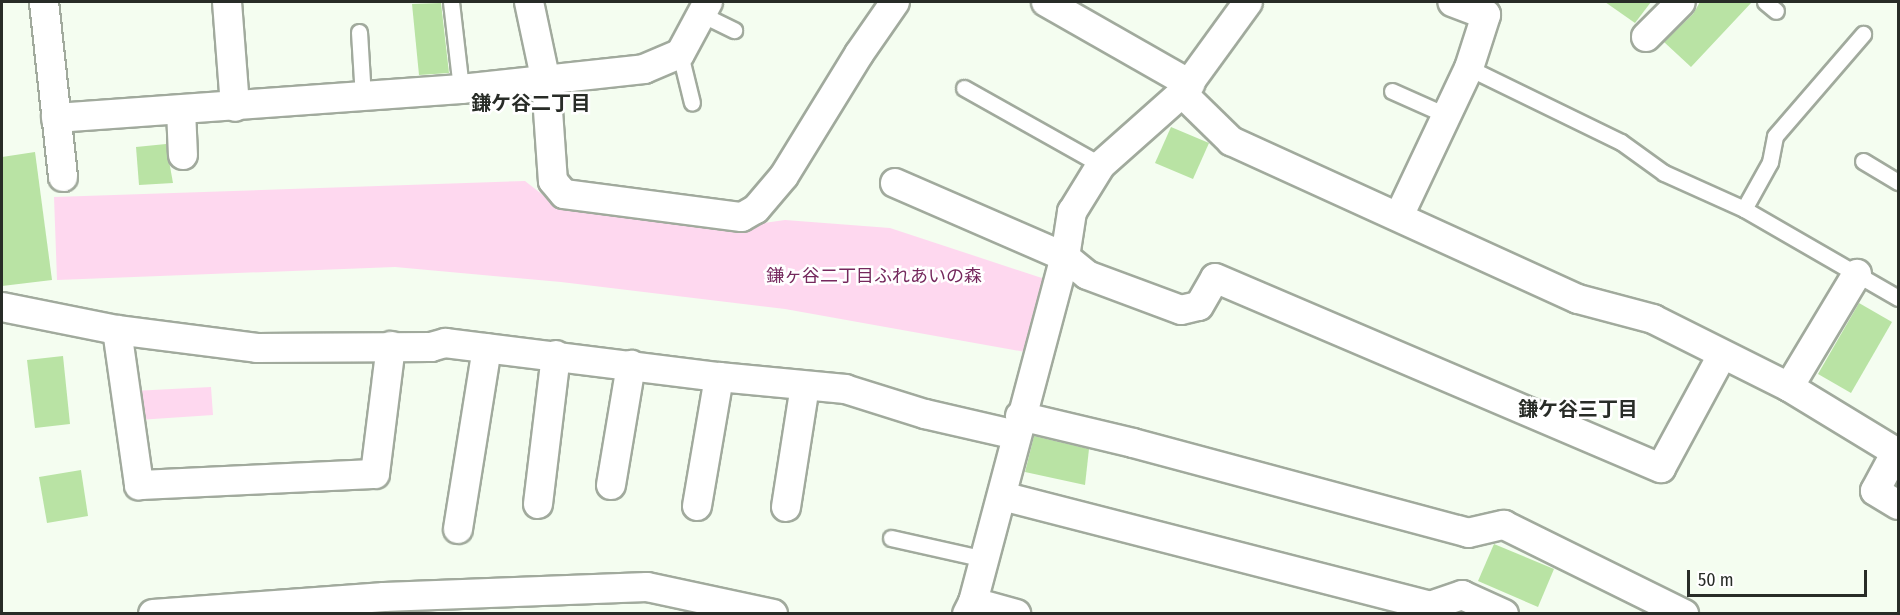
<!DOCTYPE html>
<meta charset="utf-8">
<style>
body{margin:0}
#map{position:relative;width:1900px;height:615px;overflow:hidden;background:#f4fdf0;font-family:"Fira Sans Condensed","Noto Sans JP",sans-serif}
div>[style]{position:absolute}
.green>*{inset:0;background:#fed8ef}
.building>*{inset:0;background:#b9e3a4}
.roads{filter:drop-shadow(2px 0 #a1aa9d) drop-shadow(-2px 0 #a1aa9d) drop-shadow(0 2px #a1aa9d) drop-shadow(0 -2px #a1aa9d)}
.lane>*{height:15px;margin:-7.5px;padding:0 7.5px;transform-origin:7.5px;border-radius:7.5px;background:#fff}
.street>*{height:28px;margin:-14px;padding:0 14px;transform-origin:14px;border-radius:14px;background:#fff}
span{translate:-50% -50%;white-space:nowrap;text-align:center;line-height:1.15;-webkit-text-stroke:5px #fff;paint-order:stroke}
.park-label{font-size:18px;color:#75285d}
.neighbourhood-label{font-size:20px;color:#282c27;font-weight:700}
.frame{position:absolute;inset:0;border:3px solid #282c27;pointer-events:none}
.scale{position:absolute;left:1687px;top:570px;width:180px;height:27px;box-sizing:border-box;border:3px solid #282c27;border-top:0;padding-left:8px;font-size:18px;line-height:21px;white-space:nowrap;color:#282c27;-webkit-text-stroke:4px #fff;paint-order:stroke}
</style>
<div id="map">
<div class="green">
<div style="clip-path:polygon(525px 181px,557px 206px,722px 229px,785px 220px,890px 228px,1048px 280px,1031px 353px,785px 309px,561px 282px,395px 267px,57px 280px,54px 197px)"></div>
<div style="clip-path:polygon(211px 387px,213px 415px,138px 420px,133px 391px)"></div>
</div>
<div class="building">
<div style="clip-path:polygon(1605px 2px,1651px 2px,1635px 23px)"></div>
<div style="clip-path:polygon(1700px 2px,1752px 2px,1691px 67px,1664px 42px,1693px 14px)"></div>
<div style="clip-path:polygon(441px 3px,449px 73px,419px 75px,412px 4px)"></div>
<div style="clip-path:polygon(1171px 127px,1209px 143px,1193px 179px,1155px 163px)"></div>
<div style="clip-path:polygon(166px 144px,173px 183px,139px 185px,136px 147px)"></div>
<div style="clip-path:polygon(35px 152px,52px 280px,2px 286px,2px 157px)"></div>
<div style="clip-path:polygon(1859px 303px,1892px 322px,1851px 393px,1818px 374px)"></div>
<div style="clip-path:polygon(63px 356px,70px 424px,35px 428px,27px 360px)"></div>
<div style="clip-path:polygon(1034px 436px,1089px 449px,1085px 485px,1025px 472px)"></div>
<div style="clip-path:polygon(81px 470px,88px 516px,47px 523px,39px 477px)"></div>
<div style="clip-path:polygon(1494px 544px,1554px 569px,1538px 607px,1478px 581px)"></div>
</div>
<div class="roads">
<div class="lane">
<div style="left:451px;top:2px;width:88px;rotate:83.4deg"></div>
<div style="left:1765px;top:2px;width:14px;rotate:39deg"></div>
<div style="left:701px;top:14px;width:37px;rotate:26deg"></div>
<div style="left:359px;top:32px;width:65px;rotate:86.5deg"></div>
<div style="left:680px;top:54px;width:50px;rotate:76.2deg"></div>
<div style="left:1469px;top:68px;width:169px;rotate:26deg"></div>
<div style="left:1621px;top:142px;width:53px;rotate:35.8deg"></div>
<div style="left:1664px;top:173px;width:88px;rotate:24.2deg"></div>
<div style="left:1744px;top:209px;width:178px;rotate:30deg"></div>
<div style="left:964px;top:88px;width:157px;rotate:29.3deg"></div>
<div style="left:1392px;top:91px;width:59px;rotate:24deg"></div>
<div style="left:1863px;top:161px;width:41px;rotate:31deg"></div>
<div style="left:1744px;top:209px;width:54px;rotate:-61deg"></div>
<div style="left:1770px;top:162px;width:26px;rotate:-79deg"></div>
<div style="left:1775px;top:136px;width:135px;rotate:-49.2deg"></div>
<div style="left:891px;top:538px;width:96px;rotate:12.6deg"></div>
</div>
<div class="street">
<div style="left:44px;top:2px;width:176px;rotate:83.8deg"></div>
<div style="left:227px;top:2px;width:105px;rotate:85.6deg"></div>
<div style="left:529px;top:2px;width:82px;rotate:78deg"></div>
<div style="left:546px;top:82px;width:99px;rotate:86deg"></div>
<div style="left:553px;top:181px;width:17px;rotate:50deg"></div>
<div style="left:564px;top:194px;width:179px;rotate:7.4deg"></div>
<div style="left:742px;top:217px;width:16px;rotate:-30deg"></div>
<div style="left:756px;top:209px;width:43px;rotate:-49.7deg"></div>
<div style="left:784px;top:176px;width:143px;rotate:-58.4deg"></div>
<div style="left:859px;top:54px;width:63px;rotate:-55.3deg"></div>
<div style="left:1046px;top:2px;width:166px;rotate:29.7deg"></div>
<div style="left:1646px;top:37px;width:49px;rotate:-45deg"></div>
<div style="left:1182px;top:93px;width:69px;rotate:44.4deg"></div>
<div style="left:1231px;top:141px;width:381px;rotate:24.5deg"></div>
<div style="left:1578px;top:299px;width:78px;rotate:14.9deg"></div>
<div style="left:1653px;top:319px;width:152px;rotate:26.6deg"></div>
<div style="left:1789px;top:387px;width:132px;rotate:-59deg"></div>
<div style="left:181px;top:110px;width:45px;rotate:87.5deg"></div>
<div style="left:56px;top:118px;width:406px;rotate:-4.1deg"></div>
<div style="left:461px;top:89px;width:184px;rotate:-6.2deg"></div>
<div style="left:644px;top:69px;width:39px;rotate:-23deg"></div>
<div style="left:680px;top:54px;width:59px;rotate:-61.7deg"></div>
<div style="left:895px;top:183px;width:185px;rotate:23.5deg"></div>
<div style="left:1065px;top:257px;width:28px;rotate:39deg"></div>
<div style="left:1087px;top:275px;width:100px;rotate:20.4deg"></div>
<div style="left:1181px;top:310px;width:18px;rotate:-13deg"></div>
<div style="left:1199px;top:306px;width:32px;rotate:-60deg"></div>
<div style="left:1215px;top:278px;width:485px;rotate:23.1deg"></div>
<div style="left:1661px;top:468px;width:128px;rotate:-61.6deg"></div>
<div style="left:1399px;top:216px;width:164px;rotate:-64.7deg"></div>
<div style="left:1469px;top:68px;width:56px;rotate:-72.2deg"></div>
<div style="left:1486px;top:15px;width:36px;rotate:-159deg"></div>
<div style="left:2px;top:307px;width:117px;rotate:11.3deg"></div>
<div style="left:117px;top:330px;width:141px;rotate:7.3deg"></div>
<div style="left:257px;top:348px;width:174px;rotate:-0.3deg"></div>
<div style="left:431px;top:347px;width:15px;rotate:-16deg"></div>
<div style="left:445px;top:343px;width:276px;rotate:7.1deg"></div>
<div style="left:719px;top:377px;width:127px;rotate:5.4deg"></div>
<div style="left:845px;top:389px;width:84px;rotate:17.4deg"></div>
<div style="left:925px;top:414px;width:93px;rotate:13deg"></div>
<div style="left:117px;top:330px;width:157px;rotate:81.9deg"></div>
<div style="left:139px;top:485px;width:236px;rotate:-2.7deg"></div>
<div style="left:375px;top:474px;width:129px;rotate:-82.9deg"></div>
<div style="left:1789px;top:387px;width:125px;rotate:31.3deg"></div>
<div style="left:1896px;top:452px;width:44px;rotate:118.3deg"></div>
<div style="left:1875px;top:491px;width:27px;rotate:31deg"></div>
<div style="left:1020px;top:416px;width:116px;rotate:13.4deg"></div>
<div style="left:1133px;top:443px;width:347px;rotate:15deg"></div>
<div style="left:1468px;top:533px;width:37px;rotate:-13deg"></div>
<div style="left:1504px;top:525px;width:201px;rotate:26.3deg"></div>
<div style="left:611px;top:485px;width:122px;rotate:-80.5deg"></div>
<div style="left:1002px;top:496px;width:442px;rotate:14.4deg"></div>
<div style="left:1430px;top:606px;width:34px;rotate:-19deg"></div>
<div style="left:1462px;top:595px;width:46px;rotate:24.3deg"></div>
<div style="left:538px;top:504px;width:150px;rotate:-83.1deg"></div>
<div style="left:697px;top:506px;width:131px;rotate:-80.3deg"></div>
<div style="left:786px;top:507px;width:122px;rotate:-81.1deg"></div>
<div style="left:458px;top:529px;width:183px;rotate:-80.9deg"></div>
<div style="left:973px;top:602px;width:45px;rotate:15.6deg"></div>
<div style="left:153px;top:614px;width:232px;rotate:-4.2deg"></div>
<div style="left:384px;top:597px;width:263px;rotate:-2.2deg"></div>
<div style="left:647px;top:587px;width:129px;rotate:12.1deg"></div>
<div style="left:967px;top:614px;width:13px;rotate:-63deg"></div>
<div style="left:973px;top:602px;width:357px;rotate:-75.1deg"></div>
<div style="left:1065px;top:257px;width:46px;rotate:-81.2deg"></div>
<div style="left:1072px;top:212px;width:55px;rotate:-58.3deg"></div>
<div style="left:1101px;top:165px;width:108px;rotate:-41.6deg"></div>
<div style="left:1182px;top:93px;width:112px;rotate:-54deg"></div>
</div>
</div>
<div class="park-label">
<span style="left:874px;top:276px">鎌ヶ谷二丁目ふれあいの森</span>
</div>
<div class="neighbourhood-label">
<span style="left:531px;top:103px">鎌ケ谷二丁目</span>
<span style="left:1578px;top:409px">鎌ケ谷三丁目</span>
</div>
<div class="frame"></div>
<div class="scale">50 m</div>
</div>
